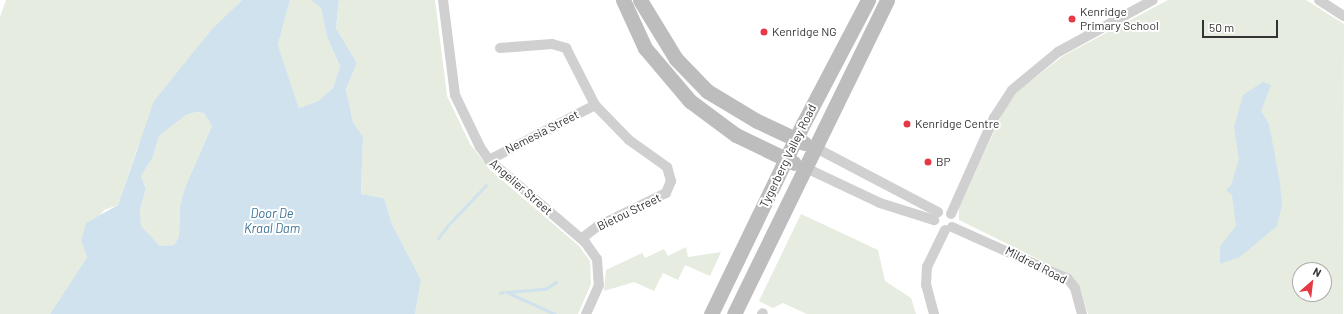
<!DOCTYPE html>
<style>
body{margin:0}
#map{position:relative;width:1344px;height:314px;overflow:hidden;background:#fff;font-family:Barlow,sans-serif}
div>[style]{position:absolute}
.green>*{inset:0;background:#e6ecdf}
.water>*{inset:0;background:#cfe2ee}
.stream>*{height:3px;margin:-1.5px;padding:0 1.5px;transform-origin:1.5px;border-radius:1.5px;background:#cfe2ee}
.street>*{height:10px;margin:-5px;padding:0 5px;transform-origin:5px;border-radius:5px;background:#d0d0d0}
.secondary>*{height:15px;margin:-7.5px;padding:0 7.5px;transform-origin:7.5px;border-radius:7.5px;background:#bdbdbd}
.dots>*{width:11px;height:11px;translate:-50% -50%;box-sizing:border-box;border:2px solid #fff;border-radius:50%}
span{translate:-50% -50%;white-space:nowrap;text-align:center;line-height:1.15;-webkit-text-stroke:4px #fff;paint-order:stroke}
.poi-label{font-size:12px;color:#333}
.left{translate:0 -50%;text-align:left}
.street-label{font-size:12px;color:#333}
.water-label{font-size:13px;color:#3f7597;font-style:italic}
.north{position:absolute;left:1292px;top:262px;width:40px;height:40px;box-sizing:border-box;background:#fff;border:1px solid #adadad;border-radius:50%;rotate:28deg;font-size:11px;font-weight:700;line-height:16px;text-align:center;color:#333}
.north::after{content:'';display:block;margin:auto;width:14px;height:18px;background:#e63946;clip-path:polygon(50% 0,100% 100%,50% 72%,0 100%)}
.scale{position:absolute;left:1202px;top:20px;width:76px;height:18px;box-sizing:border-box;border:2px solid #333;border-top:0;padding-left:5px;font-size:12px;line-height:14px;white-space:nowrap;color:#333;-webkit-text-stroke:3px #fff;paint-order:stroke}
</style>
<div id="map">
<div class="green">
<div style="clip-path:polygon(6px 0,242px 0,213px 28px,138px 146px,118px 205px,104px 210px,81px 241px,87px 257px,50px 314px,0 314px,0 17px)"></div>
<div style="clip-path:polygon(290px 0,311px 0,321px 8px,327px 37px,340px 66px,333px 88px,318px 101px,299px 108px,278px 45px)"></div>
<div style="clip-path:polygon(339px 0,435px 0,447px 96px,470px 144px,490px 170px,579px 246px,590px 261px,591px 284px,578px 314px,415px 314px,421px 280px,392px 224px,384px 198px,361px 194px,363px 138px,353px 122px,346px 89px,357px 63px,336px 28px)"></div>
<div style="clip-path:polygon(evenodd,1168px 0,1306px 0,1344px 24px,1343px 314px,1088px 314px,1080px 288px,1072px 276px,959px 220px,959px 208px,1003px 112px,1018px 91px,1063px 56px,1168px 0,1300px 270px,1324px 270px,1324px 294px,1300px 294px,1300px 270px)"></div>
<div style="clip-path:polygon(196px 112px,204px 113px,212px 126px,185px 187px,180px 206px,179px 237px,174px 245px,160px 246px,141px 226px,140px 209px,146px 189px,141px 176px,153px 157px,159px 136px,186px 115px)"></div>
<div style="clip-path:polygon(801px 214px,878px 250px,885px 281px,911px 298px,916px 314px,807px 314px,783px 303px,773px 308px,759px 301px)"></div>
<div style="clip-path:polygon(686px 247px,688px 257px,721px 252px,710px 276px,685px 265px,678px 280px,663px 273px,654px 291px,634px 282px,604px 291px,606px 270px,642px 253px,645px 258px,664px 249px,668px 256px)"></div>
</div>
<div class="water">
<div style="clip-path:polygon(evenodd,242px 0,290px 0,278px 45px,299px 108px,318px 101px,333px 88px,340px 66px,327px 37px,321px 8px,311px 0,339px 0,336px 28px,357px 63px,346px 89px,353px 122px,363px 137px,361px 194px,384px 198px,392px 224px,421px 280px,415px 314px,50px 314px,87px 257px,81px 241px,86px 223px,118px 205px,154px 101px,213px 28px,242px 0,196px 112px,204px 113px,212px 126px,185px 187px,180px 206px,179px 237px,174px 245px,160px 246px,141px 226px,140px 209px,146px 189px,141px 176px,153px 157px,159px 136px,186px 115px,196px 112px)"></div>
<div style="clip-path:polygon(1263px 82px,1271px 85px,1261px 111px,1269px 124px,1280px 183px,1282px 205px,1277px 226px,1240px 257px,1220px 264px,1220px 246px,1236px 226px,1232px 195px,1226px 190px,1231px 185px,1239px 159px,1234px 127px,1243px 95px)"></div>
</div>
<div class="stream">
<div style="left:451px;top:222px;width:51px;rotate:-46.6deg"></div>
<div style="left:438px;top:238px;width:18px;rotate:-52deg"></div>
<div style="left:506px;top:292px;width:54px;rotate:24.2deg"></div>
<div style="left:507px;top:292px;width:38px;rotate:-5deg"></div>
<div style="left:545px;top:289px;width:13px;rotate:-32deg"></div>
<div style="left:500px;top:293px;width:3px;rotate:-18deg"></div>
</div>
<div class="street">
<div style="left:443px;top:0;width:96px;rotate:82.8deg"></div>
<div style="left:455px;top:95px;width:58px;rotate:64.3deg"></div>
<div style="left:480px;top:147px;width:16px;rotate:55deg"></div>
<div style="left:489px;top:160px;width:126px;rotate:40.5deg"></div>
<div style="left:585px;top:242px;width:21px;rotate:55deg"></div>
<div style="left:597px;top:259px;width:26px;rotate:86deg"></div>
<div style="left:599px;top:285px;width:32px;rotate:114deg"></div>
<div style="left:1319px;top:0;width:30px;rotate:33deg"></div>
<div style="left:500px;top:48px;width:52px;rotate:-4.4deg"></div>
<div style="left:552px;top:44px;width:15px;rotate:16deg"></div>
<div style="left:566px;top:48px;width:64px;rotate:63deg"></div>
<div style="left:595px;top:105px;width:49px;rotate:45.8deg"></div>
<div style="left:629px;top:140px;width:47px;rotate:35.4deg"></div>
<div style="left:667px;top:167px;width:15px;rotate:74deg"></div>
<div style="left:671px;top:181px;width:13px;rotate:113deg"></div>
<div style="left:666px;top:193px;width:76px;rotate:154.1deg"></div>
<div style="left:598px;top:226px;width:21px;rotate:143deg"></div>
<div style="left:816px;top:148px;width:138px;rotate:27.7deg"></div>
<div style="left:489px;top:160px;width:119px;rotate:-27.4deg"></div>
<div style="left:806px;top:168px;width:82px;rotate:25.3deg"></div>
<div style="left:880px;top:203px;width:57px;rotate:17.5deg"></div>
<div style="left:951px;top:214px;width:105px;rotate:-65.9deg"></div>
<div style="left:994px;top:118px;width:33px;rotate:-57deg"></div>
<div style="left:1012px;top:90px;width:60px;rotate:-39.6deg"></div>
<div style="left:1058px;top:52px;width:108px;rotate:-28.7deg"></div>
<div style="left:952px;top:227px;width:127px;rotate:24.1deg"></div>
<div style="left:1068px;top:279px;width:11px;rotate:52deg"></div>
<div style="left:1075px;top:288px;width:27px;rotate:75deg"></div>
<div style="left:762px;top:314px;width:1px;rotate:-45deg"></div>
<div style="left:934px;top:314px;width:30px;rotate:-105deg"></div>
<div style="left:926px;top:285px;width:18px;rotate:-87deg"></div>
<div style="left:927px;top:267px;width:41px;rotate:-64.1deg"></div>
</div>
<div class="secondary">
<div style="left:623px;top:0;width:53px;rotate:65.4deg"></div>
<div style="left:645px;top:48px;width:70px;rotate:49.7deg"></div>
<div style="left:690px;top:101px;width:57px;rotate:36.5deg"></div>
<div style="left:736px;top:135px;width:64px;rotate:25.8deg"></div>
<div style="left:640px;top:0;width:69px;rotate:58.6deg"></div>
<div style="left:676px;top:59px;width:45px;rotate:45.9deg"></div>
<div style="left:707px;top:91px;width:58px;rotate:31deg"></div>
<div style="left:757px;top:121px;width:52px;rotate:25.1deg"></div>
<div style="left:711px;top:314px;width:213px;rotate:-64.2deg"></div>
<div style="left:804px;top:122px;width:138px;rotate:-62.3deg"></div>
<div style="left:734px;top:314px;width:349px;rotate:-64deg"></div>
</div>
<div class="dots">
<div style="left:1072px;top:19px;background:#e63946"></div>
<div style="left:764px;top:32px;background:#e63946"></div>
<div style="left:907px;top:124px;background:#e63946"></div>
<div style="left:928px;top:162px;background:#e63946"></div>
</div>
<div class="poi-label">
<span class="left" style="left:1080px;top:19px">Kenridge<br>Primary School</span>
<span class="left" style="left:772px;top:32px">Kenridge NG</span>
<span class="left" style="left:915px;top:124px">Kenridge Centre</span>
<span class="left" style="left:936px;top:162px">BP</span>
</div>
<div class="street-label">
<span style="left:542px;top:132px;rotate:-27deg">Nemesia Street</span>
<span style="left:788px;top:156px;rotate:-64deg">Tygerberg Valley Road</span>
<span style="left:521px;top:187px;rotate:41deg">Angelier Street</span>
<span style="left:629px;top:212px;rotate:-26deg">Bietou Street</span>
<span style="left:1036px;top:265px;rotate:27deg">Mildred Road</span>
</div>
<div class="water-label">
<span style="left:272px;top:221px">Door De<br>Kraal Dam</span>
</div>
<div class="north">N</div>
<div class="scale">50 m</div>
</div>
